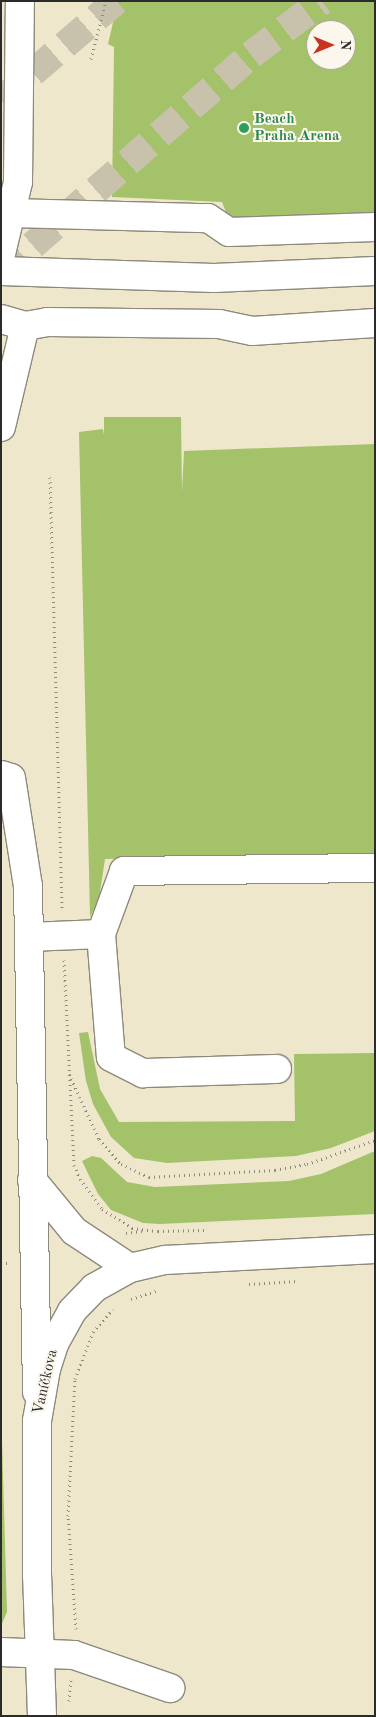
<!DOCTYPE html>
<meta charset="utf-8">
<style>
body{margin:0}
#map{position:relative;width:376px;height:1717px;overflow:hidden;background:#efe7cb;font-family:"Old Standard TT",serif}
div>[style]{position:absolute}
.green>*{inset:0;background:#a4c26a}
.highway-tunnel>*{height:28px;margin-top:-14px;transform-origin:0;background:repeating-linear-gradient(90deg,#c8c1ab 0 28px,transparent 0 42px)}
.path>*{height:3px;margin-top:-1.5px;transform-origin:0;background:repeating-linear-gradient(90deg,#8d897b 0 1px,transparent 0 5px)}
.roads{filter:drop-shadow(1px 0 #8d897b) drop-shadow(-1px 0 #8d897b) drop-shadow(0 1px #8d897b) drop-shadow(0 -1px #8d897b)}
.minor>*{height:28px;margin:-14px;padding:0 14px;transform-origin:14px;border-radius:14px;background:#fff}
.major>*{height:28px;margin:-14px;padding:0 14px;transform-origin:14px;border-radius:14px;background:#fff}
.dots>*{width:14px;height:14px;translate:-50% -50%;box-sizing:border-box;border:2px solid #fbf7ec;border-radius:50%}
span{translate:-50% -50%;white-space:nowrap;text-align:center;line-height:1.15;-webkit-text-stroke:4px #fbf7ec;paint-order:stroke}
.leisure-label{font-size:15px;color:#27864d;font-weight:700}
.left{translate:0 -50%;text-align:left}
.street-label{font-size:15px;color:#2b2b2b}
.frame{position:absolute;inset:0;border:2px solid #2b2b2b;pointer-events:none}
.north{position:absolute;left:306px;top:20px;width:50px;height:50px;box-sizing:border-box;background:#fbf7ec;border:1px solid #a8a59f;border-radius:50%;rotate:90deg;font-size:14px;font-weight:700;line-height:20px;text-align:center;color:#2b2b2b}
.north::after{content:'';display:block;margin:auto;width:18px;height:22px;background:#c8321e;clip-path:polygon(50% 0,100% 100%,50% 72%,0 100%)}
</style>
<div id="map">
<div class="green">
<div style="clip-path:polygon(evenodd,118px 1px,375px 1px,375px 216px,229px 220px,222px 202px,112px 197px,114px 47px,108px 44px,118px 1px,316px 30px,346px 30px,346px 60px,316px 60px,316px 30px)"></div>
<div style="clip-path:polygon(104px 417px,181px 417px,182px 492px,184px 451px,375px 444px,375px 854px,105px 859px,99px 899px,90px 917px,79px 432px,103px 429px,104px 435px)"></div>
<div style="clip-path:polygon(88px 1032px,100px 1089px,119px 1122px,295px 1121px,294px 1054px,375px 1053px,375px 1131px,331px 1148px,296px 1156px,167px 1163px,134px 1158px,111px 1137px,93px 1104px,86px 1081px,79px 1033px)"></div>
<div style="clip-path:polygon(375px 1151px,375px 1214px,160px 1224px,143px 1223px,111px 1210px,98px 1194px,82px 1161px,92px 1156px,101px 1158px,127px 1182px,155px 1187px,289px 1181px,321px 1174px)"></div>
<div style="clip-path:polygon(1px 1406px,7px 1612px,1px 1626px)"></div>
</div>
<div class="highway-tunnel">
<div style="left:1px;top:100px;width:152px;rotate:-40.7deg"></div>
<div style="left:1px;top:273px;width:332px;rotate:-41.1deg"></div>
<div style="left:251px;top:55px;width:89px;rotate:-37.3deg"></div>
</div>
<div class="path">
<div style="left:91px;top:59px;width:60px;rotate:-75.5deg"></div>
<div style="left:50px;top:477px;width:434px;rotate:88.4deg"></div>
<div style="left:64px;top:960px;width:205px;rotate:87.2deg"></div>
<div style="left:74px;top:1165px;width:15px;rotate:67deg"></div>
<div style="left:80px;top:1179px;width:37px;rotate:54deg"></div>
<div style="left:102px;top:1209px;width:36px;rotate:32deg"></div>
<div style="left:132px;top:1228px;width:26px;rotate:7deg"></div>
<div style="left:158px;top:1231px;width:49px;rotate:-1.2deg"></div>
<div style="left:69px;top:1074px;width:72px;rotate:65.2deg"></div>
<div style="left:99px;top:1139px;width:33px;rotate:49deg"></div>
<div style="left:121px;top:1164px;width:31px;rotate:25deg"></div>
<div style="left:149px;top:1177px;width:126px;rotate:-3.2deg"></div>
<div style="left:275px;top:1170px;width:33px;rotate:-11deg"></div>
<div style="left:307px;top:1164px;width:72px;rotate:-19.4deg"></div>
<div style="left:126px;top:1233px;width:16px;rotate:-7deg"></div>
<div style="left:1px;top:1263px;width:10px"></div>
<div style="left:249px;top:1284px;width:48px;rotate:-3.6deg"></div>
<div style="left:131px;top:1299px;width:26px;rotate:-18deg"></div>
<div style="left:76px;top:1629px;width:113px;rotate:-94deg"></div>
<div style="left:68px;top:1516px;width:137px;rotate:-87.1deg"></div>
<div style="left:75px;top:1379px;width:50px;rotate:-69deg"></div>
<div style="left:93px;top:1332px;width:30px;rotate:-49deg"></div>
<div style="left:69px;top:1701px;width:21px;rotate:-85deg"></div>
</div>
<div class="roads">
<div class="minor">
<div style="left:11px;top:213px;width:197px;rotate:1.5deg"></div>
<div style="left:208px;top:218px;width:25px;rotate:34deg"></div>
<div style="left:229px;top:232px;width:146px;rotate:-2deg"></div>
<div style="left:1px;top:254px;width:74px;rotate:-76.7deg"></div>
<div style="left:18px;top:182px;width:181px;rotate:-89.4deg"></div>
<div style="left:1px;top:271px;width:213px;rotate:1.9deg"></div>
<div style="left:214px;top:278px;width:161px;rotate:-2.5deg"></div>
<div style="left:1px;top:319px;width:25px;rotate:16deg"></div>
<div style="left:25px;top:326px;width:104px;rotate:103.4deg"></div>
<div style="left:25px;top:326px;width:22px;rotate:-10deg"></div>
<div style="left:47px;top:322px;width:172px;rotate:0.7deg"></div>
<div style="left:219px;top:324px;width:34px;rotate:12deg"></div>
<div style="left:252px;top:331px;width:123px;rotate:-3.7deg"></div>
<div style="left:1px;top:775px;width:10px;rotate:17deg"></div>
<div style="left:11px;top:778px;width:109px;rotate:81.1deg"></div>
<div style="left:28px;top:886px;width:506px;rotate:88.98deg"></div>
<div style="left:101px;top:934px;width:67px;rotate:-69.9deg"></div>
<div style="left:124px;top:871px;width:251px;rotate:-0.7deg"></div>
<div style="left:29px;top:937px;width:72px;rotate:-2.4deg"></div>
<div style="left:101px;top:934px;width:123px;rotate:85.4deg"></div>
<div style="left:111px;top:1057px;width:36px;rotate:27deg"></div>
<div style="left:143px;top:1073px;width:134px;rotate:-1.7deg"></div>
<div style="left:32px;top:1180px;width:66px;rotate:50.5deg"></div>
<div style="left:74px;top:1231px;width:67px;rotate:33.5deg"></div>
<div style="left:1px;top:1652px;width:73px;rotate:2.4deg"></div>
<div style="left:74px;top:1655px;width:102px;rotate:19deg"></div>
</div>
<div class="major">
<div style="left:42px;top:1716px;width:140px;rotate:-92deg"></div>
<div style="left:37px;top:1576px;width:155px;rotate:-90deg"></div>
<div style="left:37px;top:1421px;width:53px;rotate:-80.2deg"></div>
<div style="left:46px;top:1369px;width:28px;rotate:-72deg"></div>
<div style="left:55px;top:1342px;width:35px;rotate:-61deg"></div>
<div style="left:72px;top:1311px;width:32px;rotate:-46deg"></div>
<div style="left:94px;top:1288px;width:41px;rotate:-29.1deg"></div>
<div style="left:130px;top:1268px;width:36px;rotate:-13deg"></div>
<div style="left:165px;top:1260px;width:210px;rotate:-3deg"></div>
</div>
</div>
<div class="dots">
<div style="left:244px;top:128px;background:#2e9e5b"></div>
</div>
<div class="leisure-label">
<span class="left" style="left:254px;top:128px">Beach<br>Praha Arena</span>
</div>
<div class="street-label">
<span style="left:46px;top:1382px;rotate:-77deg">Vaníčkova</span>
</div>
<div class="frame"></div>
<div class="north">N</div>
</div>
